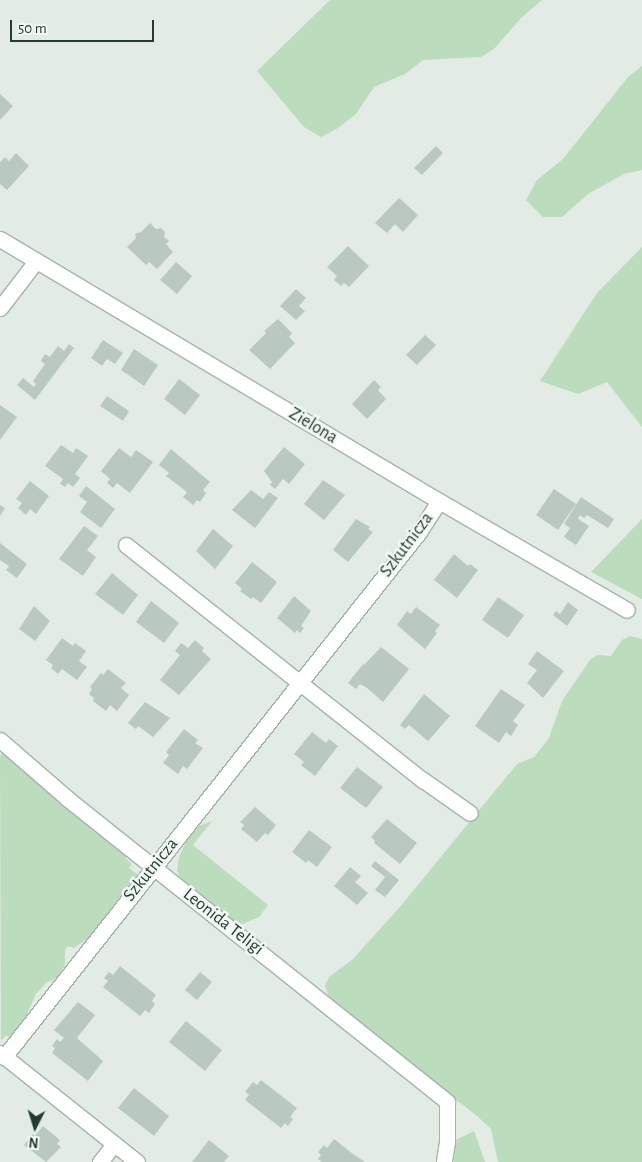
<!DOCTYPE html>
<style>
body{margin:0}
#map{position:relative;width:642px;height:1162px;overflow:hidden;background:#e2ece5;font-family:"Alegreya Sans",sans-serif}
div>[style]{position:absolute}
.green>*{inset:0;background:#bbdcbd}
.building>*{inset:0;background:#bac9c0}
.roads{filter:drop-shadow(1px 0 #a5b4ab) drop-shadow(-1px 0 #a5b4ab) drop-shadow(0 1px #a5b4ab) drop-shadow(0 -1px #a5b4ab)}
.minor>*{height:15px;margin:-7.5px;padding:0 7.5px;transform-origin:7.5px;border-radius:7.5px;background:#fff}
span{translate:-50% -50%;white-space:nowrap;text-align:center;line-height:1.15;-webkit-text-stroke:5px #f2f8f4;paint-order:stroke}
.street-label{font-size:18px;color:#223c2f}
.north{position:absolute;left:10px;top:1102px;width:50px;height:50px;-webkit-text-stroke:4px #f2f8f4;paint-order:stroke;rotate:185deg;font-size:14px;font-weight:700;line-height:20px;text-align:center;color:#223c2f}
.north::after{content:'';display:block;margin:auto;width:18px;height:22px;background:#223c2f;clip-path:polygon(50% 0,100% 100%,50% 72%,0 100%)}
.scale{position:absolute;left:10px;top:20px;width:144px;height:22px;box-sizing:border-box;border:2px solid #223c2f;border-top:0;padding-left:6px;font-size:15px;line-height:18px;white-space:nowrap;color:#223c2f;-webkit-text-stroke:4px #f2f8f4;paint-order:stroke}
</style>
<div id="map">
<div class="green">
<div style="clip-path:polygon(330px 0,542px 0,521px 18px,494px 49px,481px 57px,423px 60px,405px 74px,374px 87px,356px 114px,338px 128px,321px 137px,304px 127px,257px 71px)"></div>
<div style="clip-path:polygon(642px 66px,642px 170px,624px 174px,588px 194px,562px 217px,543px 217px,526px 200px,537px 180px,563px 159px,628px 77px)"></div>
<div style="clip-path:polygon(642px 247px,642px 427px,607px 382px,578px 394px,540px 381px,597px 293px)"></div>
<div style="clip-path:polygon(642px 519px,642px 599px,591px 572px)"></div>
<div style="clip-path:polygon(630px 636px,642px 639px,642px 1162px,498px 1162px,491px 1129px,477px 1116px,330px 1000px,325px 986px,329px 977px,352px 960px,399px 908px,517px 764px,534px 757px,549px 738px,562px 701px,590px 660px,597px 655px,611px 656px,622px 640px)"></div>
<div style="clip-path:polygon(3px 752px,127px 855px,125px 858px,132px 864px,129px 868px,138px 875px,91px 936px,74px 948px,68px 946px,65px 950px,65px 965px,57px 978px,46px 983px,36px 994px,25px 1019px,10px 1038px,6px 1035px,1px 1041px,0 756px)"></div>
<div style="clip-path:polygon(212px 821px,193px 845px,268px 905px,259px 917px,238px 926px,194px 892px,180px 878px,177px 870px,179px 857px,187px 840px,196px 827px)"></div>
<div style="clip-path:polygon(474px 1131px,485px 1162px,454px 1162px,456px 1140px)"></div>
</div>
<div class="building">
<div style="clip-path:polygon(0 94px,13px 106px,0 120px)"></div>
<div style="clip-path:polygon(436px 146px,443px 153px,422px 175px,414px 168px)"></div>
<div style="clip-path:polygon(16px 153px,29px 166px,7px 190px,0 184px,0 162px,5px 157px,9px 161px)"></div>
<div style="clip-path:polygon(399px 198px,418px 215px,403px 232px,395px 224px,387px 233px,375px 223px)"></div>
<div style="clip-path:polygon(150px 223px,156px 229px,161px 228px,165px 232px,164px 237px,169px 241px,166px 244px,173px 252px,157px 269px,149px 262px,146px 265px,127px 247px,136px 238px,135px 234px,141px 232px)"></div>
<div style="clip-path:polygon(348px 246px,369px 266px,349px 287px,344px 283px,341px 286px,334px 280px,337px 276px,327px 267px)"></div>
<div style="clip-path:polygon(176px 262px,192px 276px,177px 294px,160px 280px)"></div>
<div style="clip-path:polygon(296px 289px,306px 298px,299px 306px,305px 311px,296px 320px,280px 306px)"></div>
<div style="clip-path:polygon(278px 319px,292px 333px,289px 337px,295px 343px,270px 369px,249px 350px,266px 333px,264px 331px)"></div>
<div style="clip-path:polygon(425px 335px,436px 345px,417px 365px,406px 355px)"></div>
<div style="clip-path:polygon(103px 340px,123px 353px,115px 364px,107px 359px,102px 366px,91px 358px)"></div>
<div style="clip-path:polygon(69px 344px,74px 348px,35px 400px,17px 385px,23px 378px,34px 387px,36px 384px,33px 381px,45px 364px,41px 361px,45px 354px,50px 357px,58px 346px,64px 351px)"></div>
<div style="clip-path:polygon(134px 349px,158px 365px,144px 386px,121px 370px)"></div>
<div style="clip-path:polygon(179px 379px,200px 395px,185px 415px,164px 399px)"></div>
<div style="clip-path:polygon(374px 380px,381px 387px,378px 390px,386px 399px,367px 419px,352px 404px)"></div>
<div style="clip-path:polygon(107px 396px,129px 411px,123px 421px,100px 406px)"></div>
<div style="clip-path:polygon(0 405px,17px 417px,0 440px)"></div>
<div style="clip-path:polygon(61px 445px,73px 453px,76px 448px,88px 456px,75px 474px,80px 478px,73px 487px,68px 483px,65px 487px,60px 484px,63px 479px,45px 466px)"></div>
<div style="clip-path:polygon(284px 447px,305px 464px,289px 484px,283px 479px,275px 489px,270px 485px,272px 482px,264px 471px)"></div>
<div style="clip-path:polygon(119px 448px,131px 457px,136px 450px,153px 462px,130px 493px,117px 483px,113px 488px,107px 483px,110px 479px,101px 471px)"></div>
<div style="clip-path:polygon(171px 449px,210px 482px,203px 490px,206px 493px,200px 502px,197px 500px,193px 505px,183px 497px,187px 492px,166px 476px,169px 473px,159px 465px)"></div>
<div style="clip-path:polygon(323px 480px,345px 495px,324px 520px,304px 504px)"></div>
<div style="clip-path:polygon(30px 481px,49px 496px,36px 514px,30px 509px,26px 515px,18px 508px,22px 503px,16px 499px)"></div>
<div style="clip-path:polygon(86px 486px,115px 509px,101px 528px,80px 512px,87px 502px,79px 496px)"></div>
<div style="clip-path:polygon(554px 489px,576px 504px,558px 530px,536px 515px)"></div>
<div style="clip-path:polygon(251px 490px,263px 499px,269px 492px,278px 498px,255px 528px,232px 510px)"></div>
<div style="clip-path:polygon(581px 497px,614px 519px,608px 528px,587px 515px,584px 518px,580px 515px,578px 519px,589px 526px,576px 545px,564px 537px,570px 528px,564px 524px)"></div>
<div style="clip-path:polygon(0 505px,5px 508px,0 516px)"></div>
<div style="clip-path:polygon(356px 519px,370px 527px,368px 529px,373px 532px,348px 562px,333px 550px)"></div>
<div style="clip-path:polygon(84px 526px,98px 536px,87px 550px,96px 557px,83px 576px,59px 559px)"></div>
<div style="clip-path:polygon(213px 529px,233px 546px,215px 569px,196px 551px)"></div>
<div style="clip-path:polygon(0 543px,27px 564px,17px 578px,6px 570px,9px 566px,0 560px)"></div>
<div style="clip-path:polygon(454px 554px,468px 566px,470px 564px,478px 570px,457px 598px,434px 580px)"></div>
<div style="clip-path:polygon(252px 562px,277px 582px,261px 603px,253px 597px,251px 599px,240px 591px,242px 589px,235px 583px)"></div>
<div style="clip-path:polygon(112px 573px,138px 595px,123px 615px,95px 594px)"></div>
<div style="clip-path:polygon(294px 596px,311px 611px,301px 626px,304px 628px,300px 633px,297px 630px,295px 633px,277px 618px)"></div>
<div style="clip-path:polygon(498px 597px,524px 615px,508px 638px,482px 620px)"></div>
<div style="clip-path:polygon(151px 601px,179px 623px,164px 643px,136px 622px)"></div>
<div style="clip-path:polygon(568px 602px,578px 610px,567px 626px,553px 615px,556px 611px,560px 614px)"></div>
<div style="clip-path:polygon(34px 606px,50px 621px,35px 641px,19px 629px)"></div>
<div style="clip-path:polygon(416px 607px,440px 625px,435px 631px,437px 633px,425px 649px,397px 625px,407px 611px,411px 614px)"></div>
<div style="clip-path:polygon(62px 638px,73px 646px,75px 643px,86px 651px,79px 661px,87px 667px,77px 680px,62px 669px,58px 674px,51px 668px,53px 665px,46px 660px)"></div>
<div style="clip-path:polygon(195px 640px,204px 648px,202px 651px,211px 659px,179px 695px,160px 680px,180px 655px,175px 651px,181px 643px,188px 648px)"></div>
<div style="clip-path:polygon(381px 647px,409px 669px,383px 702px,367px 688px,360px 684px,356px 689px,348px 683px,363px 664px,364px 665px)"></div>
<div style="clip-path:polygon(537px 651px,564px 671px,543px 698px,527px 683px,537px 670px,528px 664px)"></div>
<div style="clip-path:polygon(108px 669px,126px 683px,121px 688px,129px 695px,117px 711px,110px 705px,106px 711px,93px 701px,94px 698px,89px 694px,92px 689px,90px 687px,101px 673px,103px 675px)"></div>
<div style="clip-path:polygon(501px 689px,525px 705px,513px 721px,518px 725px,511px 736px,506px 732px,499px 743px,475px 726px)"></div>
<div style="clip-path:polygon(424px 694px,450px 716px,428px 741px,409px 725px,405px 729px,400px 725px)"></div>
<div style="clip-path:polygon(145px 702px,170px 718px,153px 737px,138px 726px,136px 729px,128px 723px)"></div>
<div style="clip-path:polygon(184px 729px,198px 740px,195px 743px,203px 748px,187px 769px,183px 766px,178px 774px,163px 763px,169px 755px,166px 752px)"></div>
<div style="clip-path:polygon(312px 732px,326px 743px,329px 739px,338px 746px,315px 776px,301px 765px,304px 762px,294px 754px)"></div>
<div style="clip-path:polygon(357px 767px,383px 787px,366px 808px,340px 788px)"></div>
<div style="clip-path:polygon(255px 807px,276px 825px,268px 835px,265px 833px,257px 842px,241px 829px,244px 825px,240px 822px)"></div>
<div style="clip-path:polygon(387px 819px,417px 843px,400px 864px,374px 843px,375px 841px,371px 837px)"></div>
<div style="clip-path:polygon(309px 830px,332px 847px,317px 867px,308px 860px,306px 863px,292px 852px)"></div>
<div style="clip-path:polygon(375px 861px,399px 880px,385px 897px,375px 890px,385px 877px,371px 866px)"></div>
<div style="clip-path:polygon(350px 867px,361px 876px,355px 882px,368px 893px,357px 905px,334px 886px)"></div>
<div style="clip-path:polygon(120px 966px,156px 995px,152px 1001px,155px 1004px,149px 1013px,145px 1010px,140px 1016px,103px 987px,108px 981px,104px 978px,109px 972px,113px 975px)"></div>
<div style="clip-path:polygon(200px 972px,212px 982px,197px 1000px,185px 990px)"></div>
<div style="clip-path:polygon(78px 1002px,95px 1015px,77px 1038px,103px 1061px,88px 1081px,52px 1053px,55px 1048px,52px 1046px,57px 1039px,60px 1042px,64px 1038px,54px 1030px)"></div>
<div style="clip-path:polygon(186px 1021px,222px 1050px,205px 1071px,169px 1042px)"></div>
<div style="clip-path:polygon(261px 1080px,297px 1108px,290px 1117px,293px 1119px,288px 1126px,285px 1123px,281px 1128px,245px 1100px,249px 1095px,245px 1092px,253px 1082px,257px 1085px)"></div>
<div style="clip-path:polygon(134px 1088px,169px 1116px,154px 1136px,118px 1108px)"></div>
<div style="clip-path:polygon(43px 1126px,60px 1140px,57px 1144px,61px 1147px,46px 1162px,24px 1145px,33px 1134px,35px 1136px)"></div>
<div style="clip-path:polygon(334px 1139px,353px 1154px,365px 1162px,322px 1162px,318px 1159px,321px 1155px,318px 1152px,324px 1145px,327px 1148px)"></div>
<div style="clip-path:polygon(209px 1140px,229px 1156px,224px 1162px,192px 1162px)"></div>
</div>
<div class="roads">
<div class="minor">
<div style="left:0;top:239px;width:511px;rotate:30.83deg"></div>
<div style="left:439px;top:501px;width:217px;rotate:30.1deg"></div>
<div style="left:0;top:308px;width:59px;rotate:-52.5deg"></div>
<div style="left:126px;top:545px;width:379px;rotate:38.4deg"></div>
<div style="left:423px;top:780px;width:57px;rotate:35.1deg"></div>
<div style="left:0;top:740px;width:90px;rotate:40.9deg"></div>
<div style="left:68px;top:799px;width:485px;rotate:38.6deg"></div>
<div style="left:447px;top:1102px;width:40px;rotate:90deg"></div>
<div style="left:447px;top:1142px;width:20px;rotate:99deg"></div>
<div style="left:0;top:1053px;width:175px;rotate:38.5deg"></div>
<div style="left:4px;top:1057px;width:669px;rotate:-51.67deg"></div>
<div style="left:419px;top:532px;width:37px;rotate:-57deg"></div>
<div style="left:100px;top:1162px;width:23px;rotate:-52deg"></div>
</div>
</div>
<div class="street-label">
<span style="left:313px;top:426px;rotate:31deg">Zielona</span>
<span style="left:407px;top:545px;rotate:-53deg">Szkutnicza</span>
<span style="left:151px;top:870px;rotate:-51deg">Szkutnicza</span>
<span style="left:223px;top:922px;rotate:38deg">Leonida Teligi</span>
</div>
<div class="north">N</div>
<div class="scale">50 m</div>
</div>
